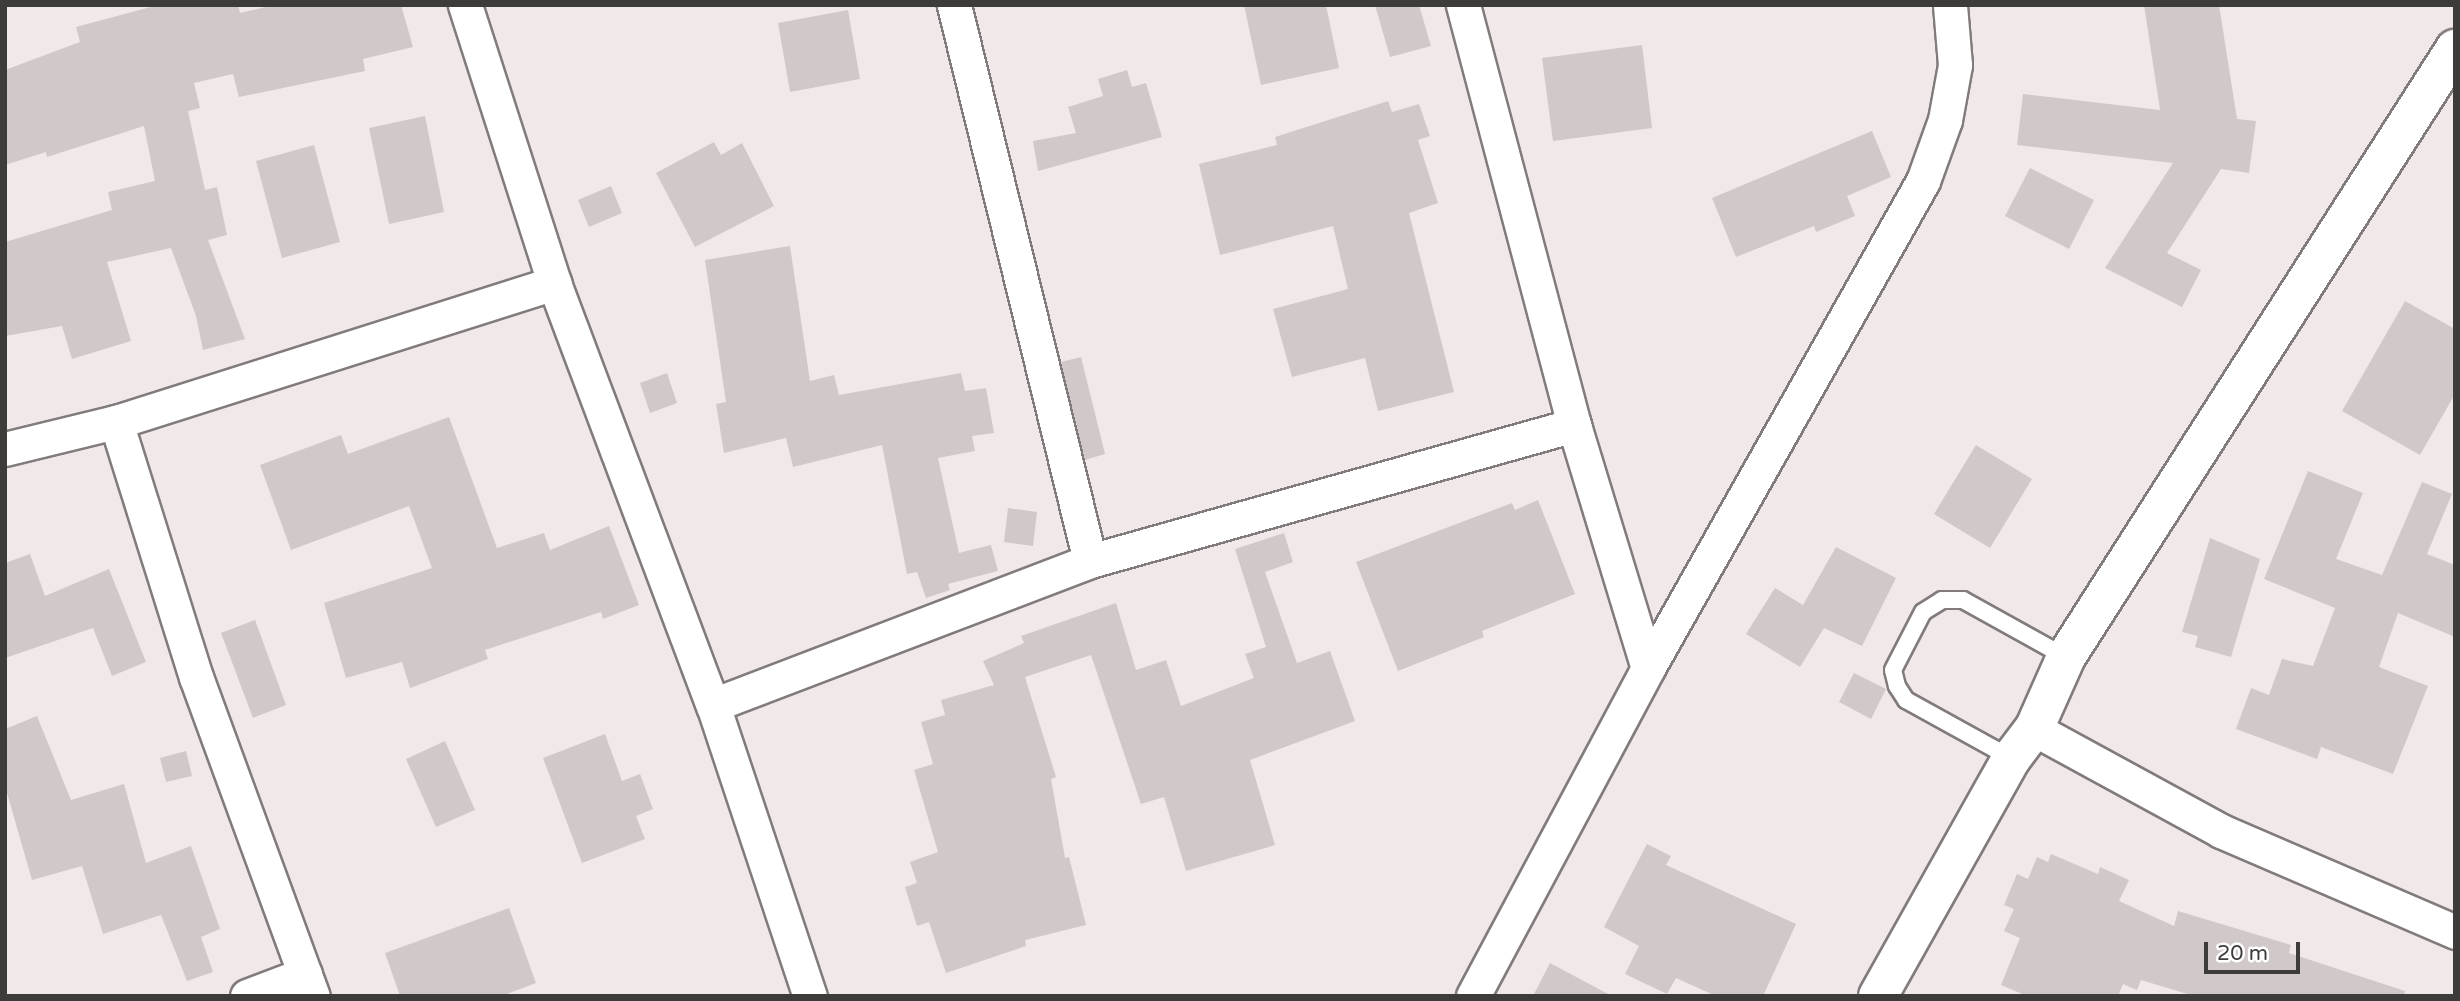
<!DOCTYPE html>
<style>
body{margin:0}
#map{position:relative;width:2460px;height:1001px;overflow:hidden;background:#f1e9e9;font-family:"Varela Round",sans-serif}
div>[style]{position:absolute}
.building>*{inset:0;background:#d1c8c9}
.roads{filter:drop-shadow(2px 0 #827b7b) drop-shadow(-2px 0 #827b7b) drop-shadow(0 2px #827b7b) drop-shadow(0 -2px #827b7b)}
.service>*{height:16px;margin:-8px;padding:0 8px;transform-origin:8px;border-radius:8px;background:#fff}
.minor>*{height:33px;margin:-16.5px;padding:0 16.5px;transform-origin:16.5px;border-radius:16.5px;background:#fff}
.tertiary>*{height:38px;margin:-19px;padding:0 19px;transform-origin:19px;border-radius:19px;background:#fff}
span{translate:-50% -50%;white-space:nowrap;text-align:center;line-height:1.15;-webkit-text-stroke:5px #fff;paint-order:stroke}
.frame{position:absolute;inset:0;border:7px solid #3e3b3b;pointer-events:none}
.scale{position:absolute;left:2204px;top:942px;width:96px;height:32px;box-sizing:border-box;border:4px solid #3e3b3b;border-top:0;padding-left:9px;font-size:21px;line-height:24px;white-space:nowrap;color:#3e3b3b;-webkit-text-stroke:5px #fff;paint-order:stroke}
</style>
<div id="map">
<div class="building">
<div style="clip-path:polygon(158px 5px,238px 5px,240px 13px,274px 5px,401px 5px,413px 47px,363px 59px,365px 71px,239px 97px,233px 74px,194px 83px,200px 108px,188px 111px,205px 190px,217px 187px,227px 235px,208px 240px,245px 339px,203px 350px,196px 316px,171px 248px,107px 262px,131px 341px,72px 359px,62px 326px,5px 336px,5px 242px,112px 210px,108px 192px,155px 181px,144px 126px,47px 157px,46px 152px,5px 165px,5px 70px,80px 42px,76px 27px)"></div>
<div style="clip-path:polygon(1244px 5px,1326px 5px,1339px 68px,1261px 85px)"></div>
<div style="clip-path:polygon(1375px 5px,1419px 5px,1431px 46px,1390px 57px)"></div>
<div style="clip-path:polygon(2144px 5px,2219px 5px,2237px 119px,2256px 121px,2249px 173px,2221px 169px,2167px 253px,2201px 270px,2182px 307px,2105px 268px,2173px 163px,2017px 145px,2023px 94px,2160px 110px)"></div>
<div style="clip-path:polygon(848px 10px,860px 79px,790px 92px,778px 23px)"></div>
<div style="clip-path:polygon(1642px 45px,1652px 128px,1553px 141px,1542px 58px)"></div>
<div style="clip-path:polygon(1127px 70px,1132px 87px,1146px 83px,1162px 137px,1038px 171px,1033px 141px,1076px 133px,1068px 107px,1103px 96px,1098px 79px)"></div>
<div style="clip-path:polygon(1388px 101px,1392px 112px,1419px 104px,1430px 136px,1418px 140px,1438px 203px,1409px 213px,1454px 392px,1378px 411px,1365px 358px,1292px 377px,1273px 309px,1348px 289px,1333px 226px,1220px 255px,1199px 164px,1277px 145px,1275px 137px)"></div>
<div style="clip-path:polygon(425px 116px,444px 212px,389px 224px,369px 128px)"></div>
<div style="clip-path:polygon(1872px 131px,1891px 177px,1847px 196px,1855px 216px,1816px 232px,1814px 226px,1736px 257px,1712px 198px)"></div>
<div style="clip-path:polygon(714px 142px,721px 155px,742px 143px,774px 206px,695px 247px,656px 173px)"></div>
<div style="clip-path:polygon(314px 145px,340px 242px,282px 258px,256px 161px)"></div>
<div style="clip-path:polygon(2030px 168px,2094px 200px,2069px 249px,2005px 216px)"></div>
<div style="clip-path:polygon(611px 186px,622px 213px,589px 227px,578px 200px)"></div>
<div style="clip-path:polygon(790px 246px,810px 381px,834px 375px,839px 395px,961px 373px,965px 391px,986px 388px,994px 433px,972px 436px,975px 451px,938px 458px,959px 553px,991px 545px,998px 571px,948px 584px,950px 590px,926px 598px,917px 572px,907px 574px,882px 445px,793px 467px,786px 438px,724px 453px,716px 404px,726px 402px,705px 260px)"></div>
<div style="clip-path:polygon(2405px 301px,2455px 329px,2455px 394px,2420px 455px,2342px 411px)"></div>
<div style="clip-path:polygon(1081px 357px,1105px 454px,1085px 460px,1061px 362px)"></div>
<div style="clip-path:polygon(667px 373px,677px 403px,650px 413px,640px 383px)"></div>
<div style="clip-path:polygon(449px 417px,497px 548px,544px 533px,550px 550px,609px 526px,639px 605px,603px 619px,601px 612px,485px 650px,488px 659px,410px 688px,402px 662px,346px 678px,324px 603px,432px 568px,409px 506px,291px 550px,260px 465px,341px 435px,348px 454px)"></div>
<div style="clip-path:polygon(1976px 445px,2032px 479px,1990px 548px,1934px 514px)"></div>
<div style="clip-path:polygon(2308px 471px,2363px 493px,2336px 559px,2382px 575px,2422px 482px,2452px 494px,2427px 554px,2455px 565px,2455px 637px,2398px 613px,2379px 667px,2428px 686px,2393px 774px,2321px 747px,2317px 759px,2236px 729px,2251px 688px,2269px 695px,2282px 659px,2313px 666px,2335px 608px,2264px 579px)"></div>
<div style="clip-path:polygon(1538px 500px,1575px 594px,1482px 631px,1484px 637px,1398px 671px,1356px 562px,1512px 503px,1515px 510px)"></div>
<div style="clip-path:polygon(1008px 508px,1037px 512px,1033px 546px,1004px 542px)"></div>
<div style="clip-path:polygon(1284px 533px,1293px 562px,1265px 572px,1297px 663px,1330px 651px,1355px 721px,1250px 760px,1275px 845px,1186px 871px,1164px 797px,1141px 804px,1091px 655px,1025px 677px,1056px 777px,1051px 779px,1065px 858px,1069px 857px,1086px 925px,1025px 940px,1026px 946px,946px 973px,929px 922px,917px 926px,905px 887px,917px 883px,910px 862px,938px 852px,914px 770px,933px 764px,921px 722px,945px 715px,941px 700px,994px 685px,983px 661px,1024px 643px,1021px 636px,1116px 603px,1136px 670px,1166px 660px,1181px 706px,1254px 678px,1245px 654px,1266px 647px,1235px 549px)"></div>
<div style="clip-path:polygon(2210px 538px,2260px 559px,2231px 657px,2195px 647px,2198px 636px,2182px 632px)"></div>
<div style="clip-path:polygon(1836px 547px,1896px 578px,1862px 646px,1824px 628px,1800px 667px,1746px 634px,1775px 588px,1803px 605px)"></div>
<div style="clip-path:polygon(30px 554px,45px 596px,109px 569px,146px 662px,112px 676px,93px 628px,5px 658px,5px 563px)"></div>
<div style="clip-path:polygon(255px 620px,286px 705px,253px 718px,221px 633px)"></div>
<div style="clip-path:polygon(1854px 673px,1886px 689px,1871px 719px,1839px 702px)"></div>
<div style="clip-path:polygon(37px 716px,71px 800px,124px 784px,146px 863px,191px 846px,220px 929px,201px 937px,213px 972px,187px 981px,161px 915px,103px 934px,82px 866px,32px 880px,5px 786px,5px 729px)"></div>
<div style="clip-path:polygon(605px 734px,622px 781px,640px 774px,653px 809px,636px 816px,645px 839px,582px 863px,543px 758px)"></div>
<div style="clip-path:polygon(445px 741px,475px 810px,436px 827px,406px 759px)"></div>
<div style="clip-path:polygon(186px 751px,192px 776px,166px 782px,160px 758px)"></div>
<div style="clip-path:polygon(1647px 844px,1671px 856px,1666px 865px,1796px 924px,1763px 996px,1716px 996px,1676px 978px,1667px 994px,1625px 974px,1639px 946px,1604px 927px)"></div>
<div style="clip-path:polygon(2051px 854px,2098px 874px,2100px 867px,2129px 880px,2119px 901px,2174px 926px,2178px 911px,2291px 945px,2289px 953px,2405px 991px,2404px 996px,2194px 996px,2141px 980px,2137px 990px,2123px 984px,2118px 996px,2027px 996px,2001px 985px,2020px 938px,2004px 931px,2014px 909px,2004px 905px,2017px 874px,2028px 879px,2037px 857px,2048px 862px)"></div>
<div style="clip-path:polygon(509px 908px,536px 983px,501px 996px,400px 996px,385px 953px)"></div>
<div style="clip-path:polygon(1550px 963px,1612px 996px,1533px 996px)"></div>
</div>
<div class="roads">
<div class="service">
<div style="left:2011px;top:758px;width:120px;rotate:-151.1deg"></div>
<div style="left:1906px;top:700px;width:17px;rotate:-123deg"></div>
<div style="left:1897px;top:686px;width:16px;rotate:-104deg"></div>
<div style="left:1893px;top:670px;width:65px;rotate:-62.7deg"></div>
<div style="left:1923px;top:612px;width:22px;rotate:-32deg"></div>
<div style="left:1942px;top:600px;width:21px"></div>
<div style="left:1963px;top:600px;width:118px;rotate:29deg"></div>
</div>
<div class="minor">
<div style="left:465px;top:5px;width:292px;rotate:72.2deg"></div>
<div style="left:554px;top:283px;width:451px;rotate:69.4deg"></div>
<div style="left:713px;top:705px;width:307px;rotate:71.6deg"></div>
<div style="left:954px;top:5px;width:572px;rotate:76.26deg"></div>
<div style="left:1463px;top:5px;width:434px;rotate:75.2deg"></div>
<div style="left:1574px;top:425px;width:254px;rotate:73.1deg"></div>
<div style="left:116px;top:422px;width:267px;rotate:72.6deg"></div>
<div style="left:196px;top:677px;width:340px;rotate:69.9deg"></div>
<div style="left:5px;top:449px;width:114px;rotate:-13.7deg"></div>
<div style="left:116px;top:422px;width:460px;rotate:-17.6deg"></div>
<div style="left:713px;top:705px;width:404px;rotate:-20.9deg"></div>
<div style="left:1090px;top:561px;width:503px;rotate:-15.69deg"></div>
<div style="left:2034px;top:729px;width:213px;rotate:28.6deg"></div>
<div style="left:2221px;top:831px;width:255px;rotate:23.3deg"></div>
<div style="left:247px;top:996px;width:62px;rotate:-20.8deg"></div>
<div style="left:1473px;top:996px;width:372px;rotate:-61.9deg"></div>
<div style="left:1648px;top:668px;width:559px;rotate:-60.55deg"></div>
<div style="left:1923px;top:181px;width:65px;rotate:-70.2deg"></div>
<div style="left:1945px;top:120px;width:56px;rotate:-79.7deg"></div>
<div style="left:1955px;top:65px;width:60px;rotate:-94.8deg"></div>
</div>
<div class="tertiary">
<div style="left:1878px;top:996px;width:272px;rotate:-60.7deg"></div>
<div style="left:2011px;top:759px;width:38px;rotate:-53deg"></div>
<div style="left:2034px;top:729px;width:79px;rotate:-66deg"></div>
<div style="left:2066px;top:657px;width:722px;rotate:-57.39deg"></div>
</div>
</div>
<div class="frame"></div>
<div class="scale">20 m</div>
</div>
